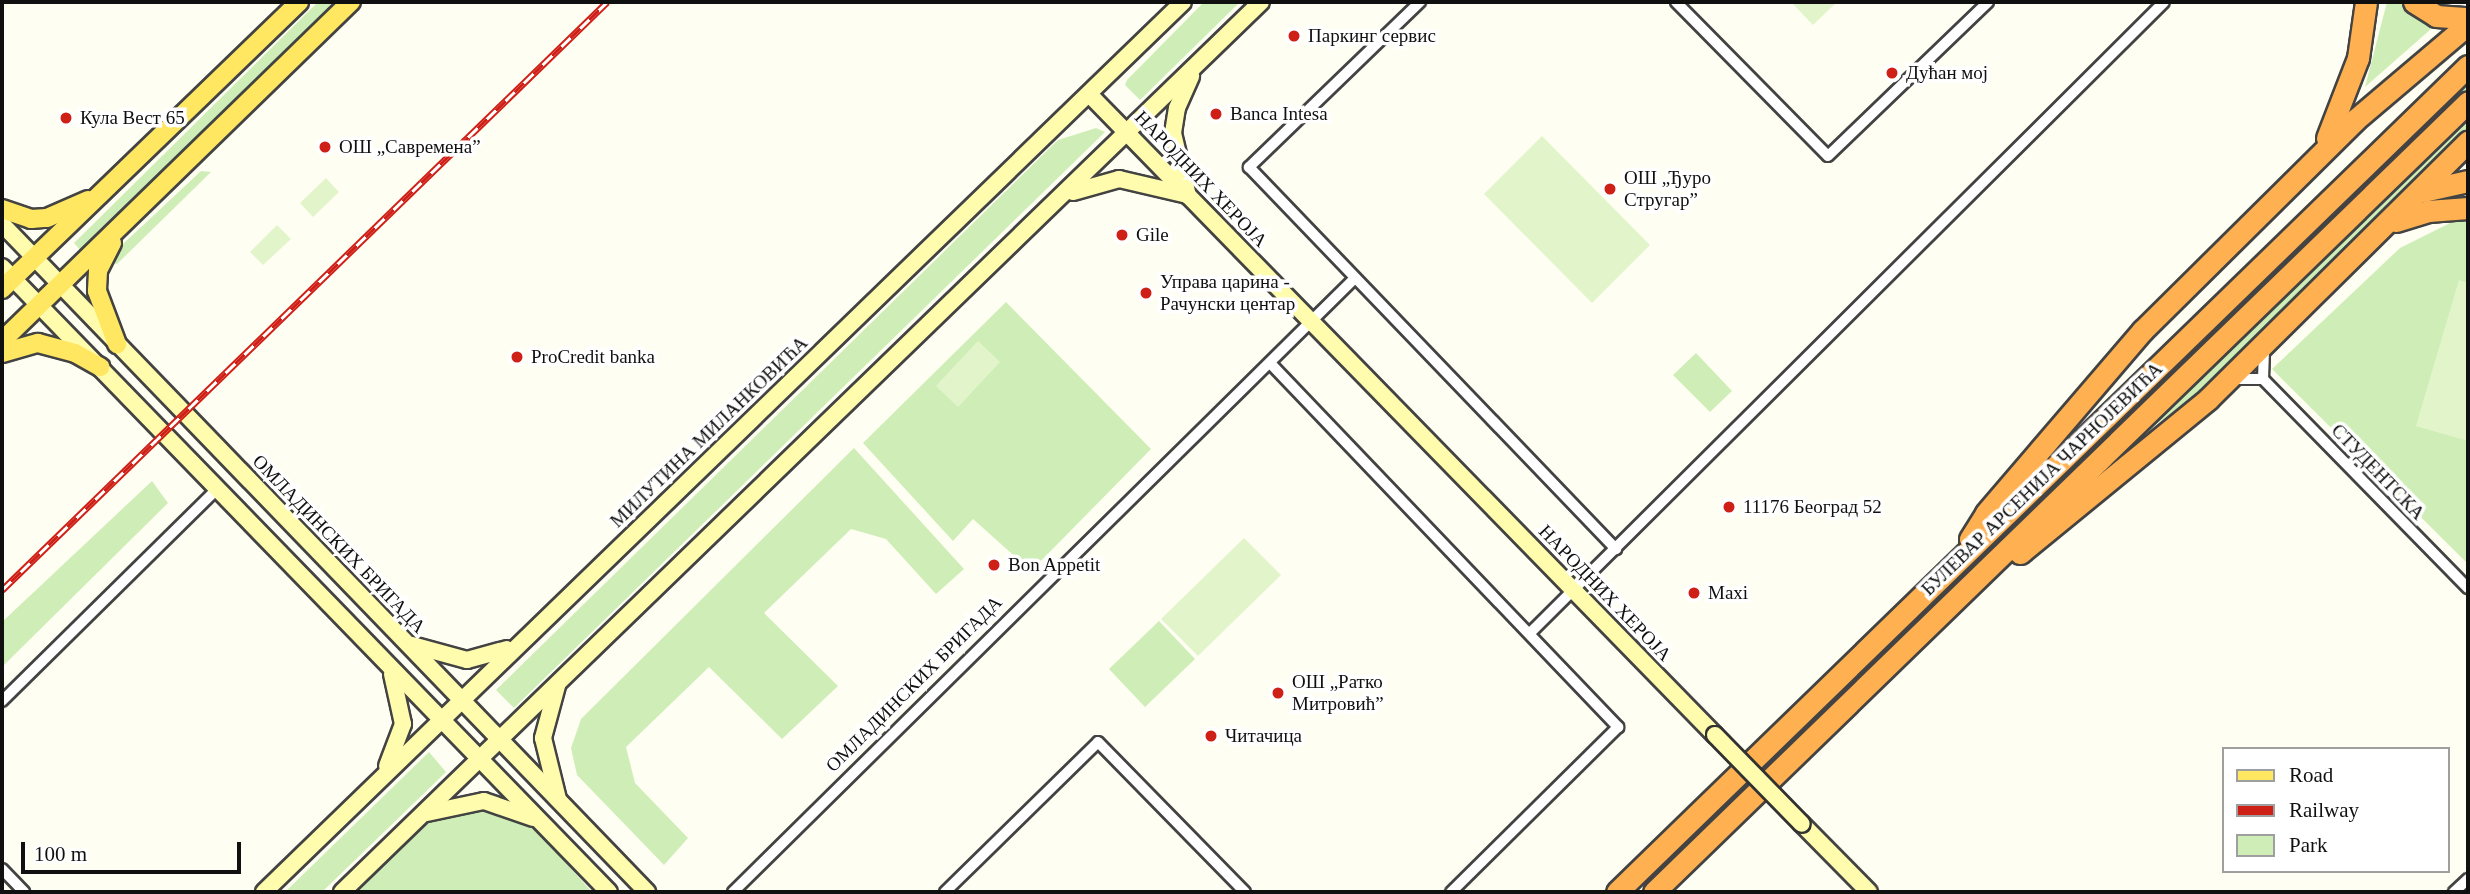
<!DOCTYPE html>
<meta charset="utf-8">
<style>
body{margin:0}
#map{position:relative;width:2470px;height:894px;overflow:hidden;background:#fffef2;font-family:"Times New Roman",serif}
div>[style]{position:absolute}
.green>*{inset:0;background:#cfeeb7}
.pitch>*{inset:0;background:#e2f5ca}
.roads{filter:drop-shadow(2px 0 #434343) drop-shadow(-2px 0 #434343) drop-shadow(0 2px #434343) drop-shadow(0 -2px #434343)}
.street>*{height:10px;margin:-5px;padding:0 5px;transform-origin:5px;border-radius:5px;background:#fff}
.secondary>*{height:16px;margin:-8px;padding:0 8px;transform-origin:8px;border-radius:8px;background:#fffdad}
.primary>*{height:18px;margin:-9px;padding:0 9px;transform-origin:9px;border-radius:9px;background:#ffe762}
.highway>*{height:21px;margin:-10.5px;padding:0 10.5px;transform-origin:10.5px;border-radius:10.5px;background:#ffb050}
.rail>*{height:7px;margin-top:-3.5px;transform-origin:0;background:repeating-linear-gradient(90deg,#fff 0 13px,#cf2018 0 26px);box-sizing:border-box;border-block:2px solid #cf2018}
.bridges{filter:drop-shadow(2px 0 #323232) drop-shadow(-2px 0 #323232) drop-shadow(0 2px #323232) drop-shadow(0 -2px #323232)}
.secondary-bridge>*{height:16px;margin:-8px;padding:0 8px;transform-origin:8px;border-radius:8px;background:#fffdad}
.dots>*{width:19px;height:19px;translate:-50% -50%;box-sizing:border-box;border:4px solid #fff;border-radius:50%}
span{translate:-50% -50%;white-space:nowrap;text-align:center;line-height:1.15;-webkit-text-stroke:7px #fff;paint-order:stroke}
.poi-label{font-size:19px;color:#101010}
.left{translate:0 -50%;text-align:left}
.street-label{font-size:19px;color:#101010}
.frame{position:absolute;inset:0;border:4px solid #101010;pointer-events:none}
.legend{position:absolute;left:2222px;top:747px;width:228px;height:126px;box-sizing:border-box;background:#fff;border:2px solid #9f9f9f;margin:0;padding:9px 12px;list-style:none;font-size:21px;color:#101010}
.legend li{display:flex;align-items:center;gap:14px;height:35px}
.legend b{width:35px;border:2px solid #9f9f9f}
.scale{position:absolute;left:21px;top:842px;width:220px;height:32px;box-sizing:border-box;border:4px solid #101010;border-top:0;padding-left:9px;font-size:21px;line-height:24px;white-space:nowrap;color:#101010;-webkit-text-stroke:5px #fff;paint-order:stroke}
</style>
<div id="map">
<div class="green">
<div style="clip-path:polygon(318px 2px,338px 2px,83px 253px,74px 243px)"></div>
<div style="clip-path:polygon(1204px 2px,1240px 2px,1140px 100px,1125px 85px,1127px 80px)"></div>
<div style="clip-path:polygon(2387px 2px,2401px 2px,2431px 29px,2365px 87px)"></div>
<div style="clip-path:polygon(2468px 76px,2468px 90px,1715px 818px,1636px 892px,1620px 892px)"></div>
<div style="clip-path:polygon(2468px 115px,2468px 130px,2336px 261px,2192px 399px,2122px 448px)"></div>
<div style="clip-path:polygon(1096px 128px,1105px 132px,514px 708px,496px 690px,1058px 140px)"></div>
<div style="clip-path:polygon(201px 171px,211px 172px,117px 264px,111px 262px,123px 244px)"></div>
<div style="clip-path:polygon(2452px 222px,2468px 222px,2468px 564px,2272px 369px,2400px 248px)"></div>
<div style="clip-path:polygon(1006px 302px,1151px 449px,1031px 571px,973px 519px,953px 541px,863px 443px)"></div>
<div style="clip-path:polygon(1696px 353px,1732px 391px,1710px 412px,1673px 375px)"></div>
<div style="clip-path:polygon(854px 448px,964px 569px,936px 594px,886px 539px,851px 529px,764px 613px,838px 686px,782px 739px,709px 667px,626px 747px,635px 783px,688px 838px,664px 865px,577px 775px,571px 748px,581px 719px)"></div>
<div style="clip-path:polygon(152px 481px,168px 503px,2px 667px,2px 622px)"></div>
<div style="clip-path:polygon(1159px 621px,1195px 659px,1145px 707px,1109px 669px)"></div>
<div style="clip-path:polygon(429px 752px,446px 772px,322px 892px,285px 892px)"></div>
<div style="clip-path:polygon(483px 807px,531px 824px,592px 892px,354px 892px,426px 822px)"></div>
</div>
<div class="pitch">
<div style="clip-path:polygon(1791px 2px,1837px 2px,1813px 25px)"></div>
<div style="clip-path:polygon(1542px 136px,1650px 245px,1592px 303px,1484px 194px)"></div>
<div style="clip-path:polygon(326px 178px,339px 192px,313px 217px,300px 203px)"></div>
<div style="clip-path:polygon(277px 225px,291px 239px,263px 265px,250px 252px)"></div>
<div style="clip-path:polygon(2459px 280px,2468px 283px,2468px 441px,2416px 426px)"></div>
<div style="clip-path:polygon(978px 341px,1000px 362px,958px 407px,936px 386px)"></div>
<div style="clip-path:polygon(1244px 538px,1281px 575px,1198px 656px,1161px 619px)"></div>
</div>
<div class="roads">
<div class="street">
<div style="left:1420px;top:2px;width:238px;rotate:136deg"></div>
<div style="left:1249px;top:167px;width:530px;rotate:46.15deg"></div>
<div style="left:1676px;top:2px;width:216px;rotate:45.4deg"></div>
<div style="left:1828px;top:156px;width:222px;rotate:-43.9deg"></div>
<div style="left:1270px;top:363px;width:504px;rotate:46.29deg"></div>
<div style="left:1618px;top:727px;width:235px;rotate:135.3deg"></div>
<div style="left:2230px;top:379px;width:33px"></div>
<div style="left:2263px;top:379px;width:293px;rotate:45.6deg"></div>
<div style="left:2263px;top:379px;width:31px;rotate:-88deg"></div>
<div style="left:1530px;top:633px;width:894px;rotate:-44.86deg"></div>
<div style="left:2px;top:701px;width:303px;rotate:-44.6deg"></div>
<div style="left:2px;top:869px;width:32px;rotate:46deg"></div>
<div style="left:733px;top:892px;width:874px;rotate:-44.63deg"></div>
<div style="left:945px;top:892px;width:214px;rotate:-44.4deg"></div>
<div style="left:1098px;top:742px;width:210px;rotate:45.6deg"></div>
<div style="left:2454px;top:892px;width:19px;rotate:-43deg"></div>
</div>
<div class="secondary">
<div style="left:1089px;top:94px;width:896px;rotate:45.68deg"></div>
<div style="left:1073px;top:192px;width:48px;rotate:-15.8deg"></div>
<div style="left:1119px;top:179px;width:66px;rotate:13.2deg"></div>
<div style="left:1188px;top:196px;width:65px;rotate:-103.4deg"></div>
<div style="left:1173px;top:133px;width:25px;rotate:-81deg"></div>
<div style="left:1177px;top:108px;width:35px;rotate:-66deg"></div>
<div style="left:2px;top:224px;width:929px;rotate:46deg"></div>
<div style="left:2px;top:267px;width:871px;rotate:45.84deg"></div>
<div style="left:412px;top:645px;width:57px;rotate:15.3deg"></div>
<div style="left:467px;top:660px;width:41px;rotate:-15.4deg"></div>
<div style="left:557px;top:686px;width:54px;rotate:105.1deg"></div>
<div style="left:543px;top:738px;width:63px;rotate:76.2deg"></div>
<div style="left:387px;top:766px;width:45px;rotate:-69.1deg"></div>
<div style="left:403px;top:724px;width:51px;rotate:-102.4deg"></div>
<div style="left:427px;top:813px;width:58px;rotate:-11.9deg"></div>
<div style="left:484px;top:801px;width:52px;rotate:19.1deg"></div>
<div style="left:1802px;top:824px;width:95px;rotate:45.4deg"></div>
<div style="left:264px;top:892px;width:1279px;rotate:-44.08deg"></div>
<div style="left:342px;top:892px;width:1279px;rotate:-44.08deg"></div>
</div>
<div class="primary">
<div style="left:2px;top:209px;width:31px;rotate:19deg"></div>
<div style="left:31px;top:219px;width:16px;rotate:-4deg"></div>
<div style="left:47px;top:218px;width:45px;rotate:-23.7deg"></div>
<div style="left:112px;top:243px;width:31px;rotate:117deg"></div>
<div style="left:98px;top:271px;width:20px;rotate:93deg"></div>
<div style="left:97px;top:291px;width:57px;rotate:69.3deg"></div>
<div style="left:2px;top:289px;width:413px;rotate:-44deg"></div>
<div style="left:2px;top:341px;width:487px;rotate:-44.2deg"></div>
<div style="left:2px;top:353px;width:37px;rotate:-16deg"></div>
<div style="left:38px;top:343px;width:38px;rotate:15deg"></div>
<div style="left:75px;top:353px;width:29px;rotate:29deg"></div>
</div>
<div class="highway">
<div style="left:2414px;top:2px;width:26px;rotate:32deg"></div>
<div style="left:2436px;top:16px;width:32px;rotate:4deg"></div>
<div style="left:2327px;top:138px;width:86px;rotate:-68.8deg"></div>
<div style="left:2358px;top:58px;width:57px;rotate:-81.9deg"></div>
<div style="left:2423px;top:191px;width:46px;rotate:-12.5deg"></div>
<div style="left:2396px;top:221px;width:34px;rotate:-17deg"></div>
<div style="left:2428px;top:211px;width:40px;rotate:-4.3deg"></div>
<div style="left:1970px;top:539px;width:31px;rotate:-58deg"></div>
<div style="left:1986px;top:513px;width:241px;rotate:-49.4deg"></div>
<div style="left:2143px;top:330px;width:298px;rotate:-44.7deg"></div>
<div style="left:2355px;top:120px;width:148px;rotate:-40.3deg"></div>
<div style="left:2020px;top:553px;width:243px;rotate:-39.3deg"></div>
<div style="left:2208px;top:399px;width:366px;rotate:-44.7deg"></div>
<div style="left:1617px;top:892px;width:1186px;rotate:-44.15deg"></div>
<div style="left:1654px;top:892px;width:1134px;rotate:-44.14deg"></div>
</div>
</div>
<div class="rail">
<div style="left:2px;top:590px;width:844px;rotate:-44.18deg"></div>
</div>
<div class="bridges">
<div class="secondary-bridge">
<div style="left:1715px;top:735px;width:124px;rotate:45.7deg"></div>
</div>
</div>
<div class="dots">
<div style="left:1294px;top:36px;background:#cf2018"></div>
<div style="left:1892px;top:73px;background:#cf2018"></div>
<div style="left:1216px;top:114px;background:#cf2018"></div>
<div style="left:66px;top:118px;background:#cf2018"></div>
<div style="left:325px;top:147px;background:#cf2018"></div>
<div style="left:1610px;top:189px;background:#cf2018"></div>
<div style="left:1122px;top:235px;background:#cf2018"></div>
<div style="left:1146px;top:293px;background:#cf2018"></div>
<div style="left:517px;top:357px;background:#cf2018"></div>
<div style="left:1729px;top:507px;background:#cf2018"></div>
<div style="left:994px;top:565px;background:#cf2018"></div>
<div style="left:1694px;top:593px;background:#cf2018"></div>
<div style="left:1278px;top:693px;background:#cf2018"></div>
<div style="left:1211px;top:736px;background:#cf2018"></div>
</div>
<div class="poi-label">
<span class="left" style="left:1308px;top:36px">Паркинг сервис</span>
<span class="left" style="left:1906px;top:73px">Дућан мој</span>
<span class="left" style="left:1230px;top:114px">Banca Intesa</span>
<span class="left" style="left:80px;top:118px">Кула Вест 65</span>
<span class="left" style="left:339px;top:147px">ОШ „Савремена”</span>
<span class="left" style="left:1624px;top:189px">ОШ „Ђуро<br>Стругар”</span>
<span class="left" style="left:1136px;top:235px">Gile</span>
<span class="left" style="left:1160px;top:293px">Управа царина -<br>Рачунски центар</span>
<span class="left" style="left:531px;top:357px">ProCredit banka</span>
<span class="left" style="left:1743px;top:507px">11176 Београд 52</span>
<span class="left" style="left:1008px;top:565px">Bon Appetit</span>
<span class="left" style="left:1708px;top:593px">Maxi</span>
<span class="left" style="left:1292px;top:693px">ОШ „Ратко<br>Митровић”</span>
<span class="left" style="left:1225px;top:736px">Читачица</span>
</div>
<div class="street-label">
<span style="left:1201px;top:179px;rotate:46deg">НАРОДНИХ ХЕРОЈА</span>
<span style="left:709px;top:432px;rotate:-44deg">МИЛУТИНА МИЛАНКОВИЋА</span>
<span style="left:2378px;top:472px;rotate:46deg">СТУДЕНТСКА</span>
<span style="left:2042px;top:479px;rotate:-44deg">БУЛЕВАР АРСЕНИЈА ЧАРНОЈЕВИЋА</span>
<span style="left:339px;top:544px;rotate:46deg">ОМЛАДИНСКИХ БРИГАДА</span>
<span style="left:1605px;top:593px;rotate:46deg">НАРОДНИХ ХЕРОЈА</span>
<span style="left:914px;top:684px;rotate:-45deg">ОМЛАДИНСКИХ БРИГАДА</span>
</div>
<div class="frame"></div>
<ul class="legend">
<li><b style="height:9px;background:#ffe762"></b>Road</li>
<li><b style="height:9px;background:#cf2018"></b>Railway</li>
<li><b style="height:19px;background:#cfeeb7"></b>Park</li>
</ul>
<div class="scale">100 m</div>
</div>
